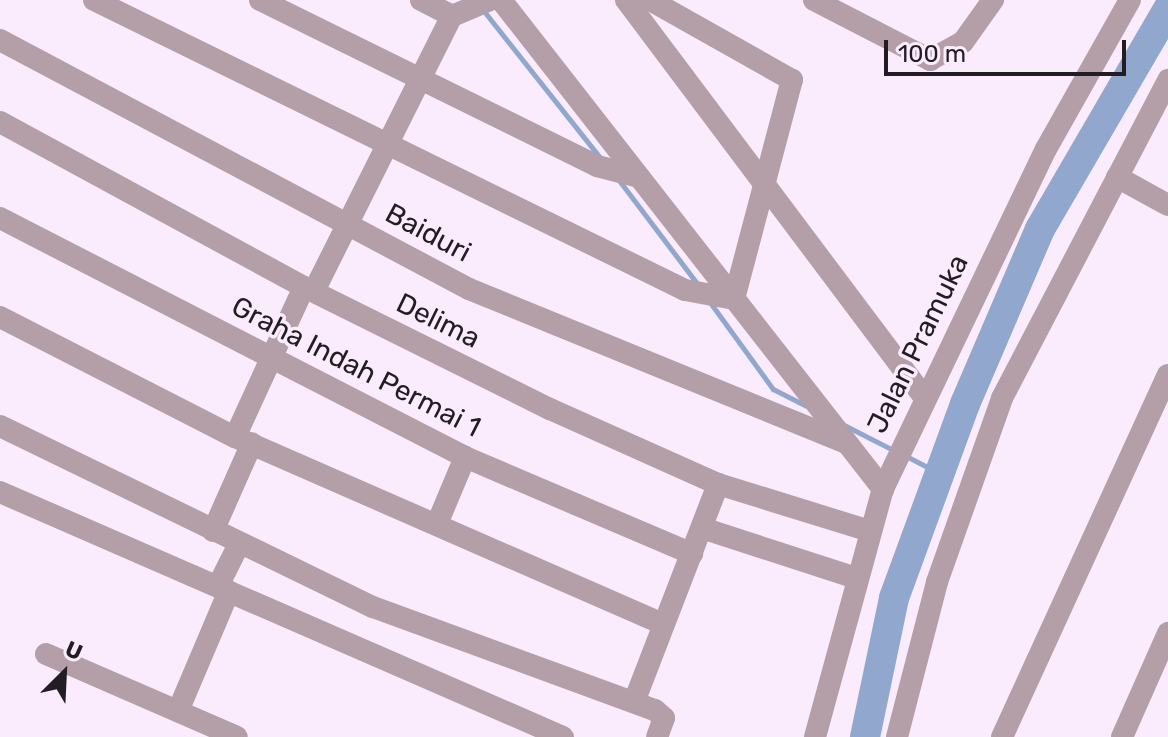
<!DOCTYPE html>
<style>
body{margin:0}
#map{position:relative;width:1168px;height:737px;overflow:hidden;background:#faecfd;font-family:Rubik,sans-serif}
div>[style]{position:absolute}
.stream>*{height:5px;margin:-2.5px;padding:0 2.5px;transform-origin:2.5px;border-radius:2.5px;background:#91a7ce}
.river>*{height:30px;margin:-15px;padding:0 15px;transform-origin:15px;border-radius:15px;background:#91a7ce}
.minor>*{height:22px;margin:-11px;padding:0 11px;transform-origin:11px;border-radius:11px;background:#b49fa9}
span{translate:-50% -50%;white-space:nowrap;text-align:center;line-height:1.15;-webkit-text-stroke:7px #faecfd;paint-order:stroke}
.street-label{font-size:28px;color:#221c23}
.north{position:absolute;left:24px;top:633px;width:80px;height:80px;-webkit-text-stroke:6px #faecfd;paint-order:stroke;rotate:24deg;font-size:22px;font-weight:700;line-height:32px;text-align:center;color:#221c23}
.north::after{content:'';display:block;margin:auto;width:28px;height:36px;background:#221c23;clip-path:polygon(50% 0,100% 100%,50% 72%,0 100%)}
.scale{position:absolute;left:884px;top:40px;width:242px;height:36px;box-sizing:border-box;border:4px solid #221c23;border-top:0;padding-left:10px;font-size:24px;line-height:28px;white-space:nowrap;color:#221c23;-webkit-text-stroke:6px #faecfd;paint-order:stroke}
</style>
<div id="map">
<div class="stream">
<div style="left:483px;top:10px;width:190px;rotate:51.6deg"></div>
<div style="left:618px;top:179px;width:134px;rotate:52.9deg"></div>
<div style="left:709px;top:301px;width:109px;rotate:54deg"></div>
<div style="left:773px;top:389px;width:37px;rotate:27deg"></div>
<div style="left:844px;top:425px;width:57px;rotate:27deg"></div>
<div style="left:904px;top:455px;width:42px;rotate:27.2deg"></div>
</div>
<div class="river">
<div style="left:865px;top:737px;width:142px;rotate:-78.2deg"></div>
<div style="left:894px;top:598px;width:207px;rotate:-69.9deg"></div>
<div style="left:965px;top:404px;width:190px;rotate:-66.8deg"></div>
<div style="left:1040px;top:229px;width:255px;rotate:-59.8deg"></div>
</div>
<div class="minor">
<div style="left:94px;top:0;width:658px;rotate:26.14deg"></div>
<div style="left:685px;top:290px;width:50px;rotate:10.4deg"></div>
<div style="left:734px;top:299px;width:227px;rotate:-75.2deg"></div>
<div style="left:792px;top:80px;width:163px;rotate:-150.6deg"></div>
<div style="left:260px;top:0;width:376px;rotate:26.2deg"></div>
<div style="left:597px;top:166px;width:43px;rotate:14.7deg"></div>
<div style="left:421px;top:0;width:35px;rotate:27deg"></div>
<div style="left:501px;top:0;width:621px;rotate:52deg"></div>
<div style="left:626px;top:0;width:496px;rotate:53.1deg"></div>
<div style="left:814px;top:0;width:131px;rotate:27.3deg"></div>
<div style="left:930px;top:60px;width:38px;rotate:-29deg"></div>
<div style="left:963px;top:42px;width:52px;rotate:-54.5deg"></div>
<div style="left:0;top:40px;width:531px;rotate:27.96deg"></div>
<div style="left:469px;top:289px;width:405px;rotate:22.2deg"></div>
<div style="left:0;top:122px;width:346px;rotate:28.5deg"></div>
<div style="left:304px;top:287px;width:275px;rotate:26.4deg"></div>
<div style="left:550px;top:409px;width:184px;rotate:24.1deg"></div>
<div style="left:718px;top:484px;width:159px;rotate:17.2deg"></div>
<div style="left:1117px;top:177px;width:58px;rotate:28.8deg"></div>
<div style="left:0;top:218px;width:523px;rotate:27.2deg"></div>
<div style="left:465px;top:457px;width:247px;rotate:23.1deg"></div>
<div style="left:314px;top:291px;width:308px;rotate:-63.4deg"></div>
<div style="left:452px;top:16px;width:41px;rotate:-22.8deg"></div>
<div style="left:0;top:317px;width:264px;rotate:27.1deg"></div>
<div style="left:235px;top:437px;width:467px;rotate:23.6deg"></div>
<div style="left:0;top:426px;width:415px;rotate:25.9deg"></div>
<div style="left:373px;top:607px;width:300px;rotate:20.1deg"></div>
<div style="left:655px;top:710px;width:12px;rotate:42deg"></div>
<div style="left:664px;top:718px;width:20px;rotate:110deg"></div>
<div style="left:235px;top:437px;width:165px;rotate:-65.3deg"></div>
<div style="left:0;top:492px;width:614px;rotate:23.52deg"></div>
<div style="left:437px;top:524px;width:73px;rotate:-67.3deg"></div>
<div style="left:702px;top:528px;width:162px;rotate:18deg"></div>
<div style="left:213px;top:531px;width:96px;rotate:-66.1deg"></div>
<div style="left:218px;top:586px;width:47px;rotate:-63.4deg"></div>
<div style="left:46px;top:654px;width:208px;rotate:23.5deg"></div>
<div style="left:634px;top:702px;width:234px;rotate:-68.9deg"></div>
<div style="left:178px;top:711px;width:130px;rotate:-67deg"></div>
<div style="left:815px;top:737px;width:257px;rotate:-74.7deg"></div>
<div style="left:883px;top:489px;width:377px;rotate:-64.4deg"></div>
<div style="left:1046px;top:149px;width:171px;rotate:-60.6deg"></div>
<div style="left:897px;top:737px;width:160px;rotate:-75.5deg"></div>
<div style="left:937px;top:582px;width:195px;rotate:-70.5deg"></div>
<div style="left:1002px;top:398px;width:359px;rotate:-62.4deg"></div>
<div style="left:1002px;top:737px;width:398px;rotate:-65.4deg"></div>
<div style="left:1122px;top:737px;width:114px;rotate:-66.1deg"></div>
</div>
<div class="street-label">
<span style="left:428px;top:233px;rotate:28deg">Baiduri</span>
<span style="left:438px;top:321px;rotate:26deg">Delima</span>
<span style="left:918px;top:344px;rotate:-64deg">Jalan Pramuka</span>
<span style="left:356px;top:367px;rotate:27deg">Graha Indah Permai 1</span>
</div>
<div class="north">U</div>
<div class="scale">100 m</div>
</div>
